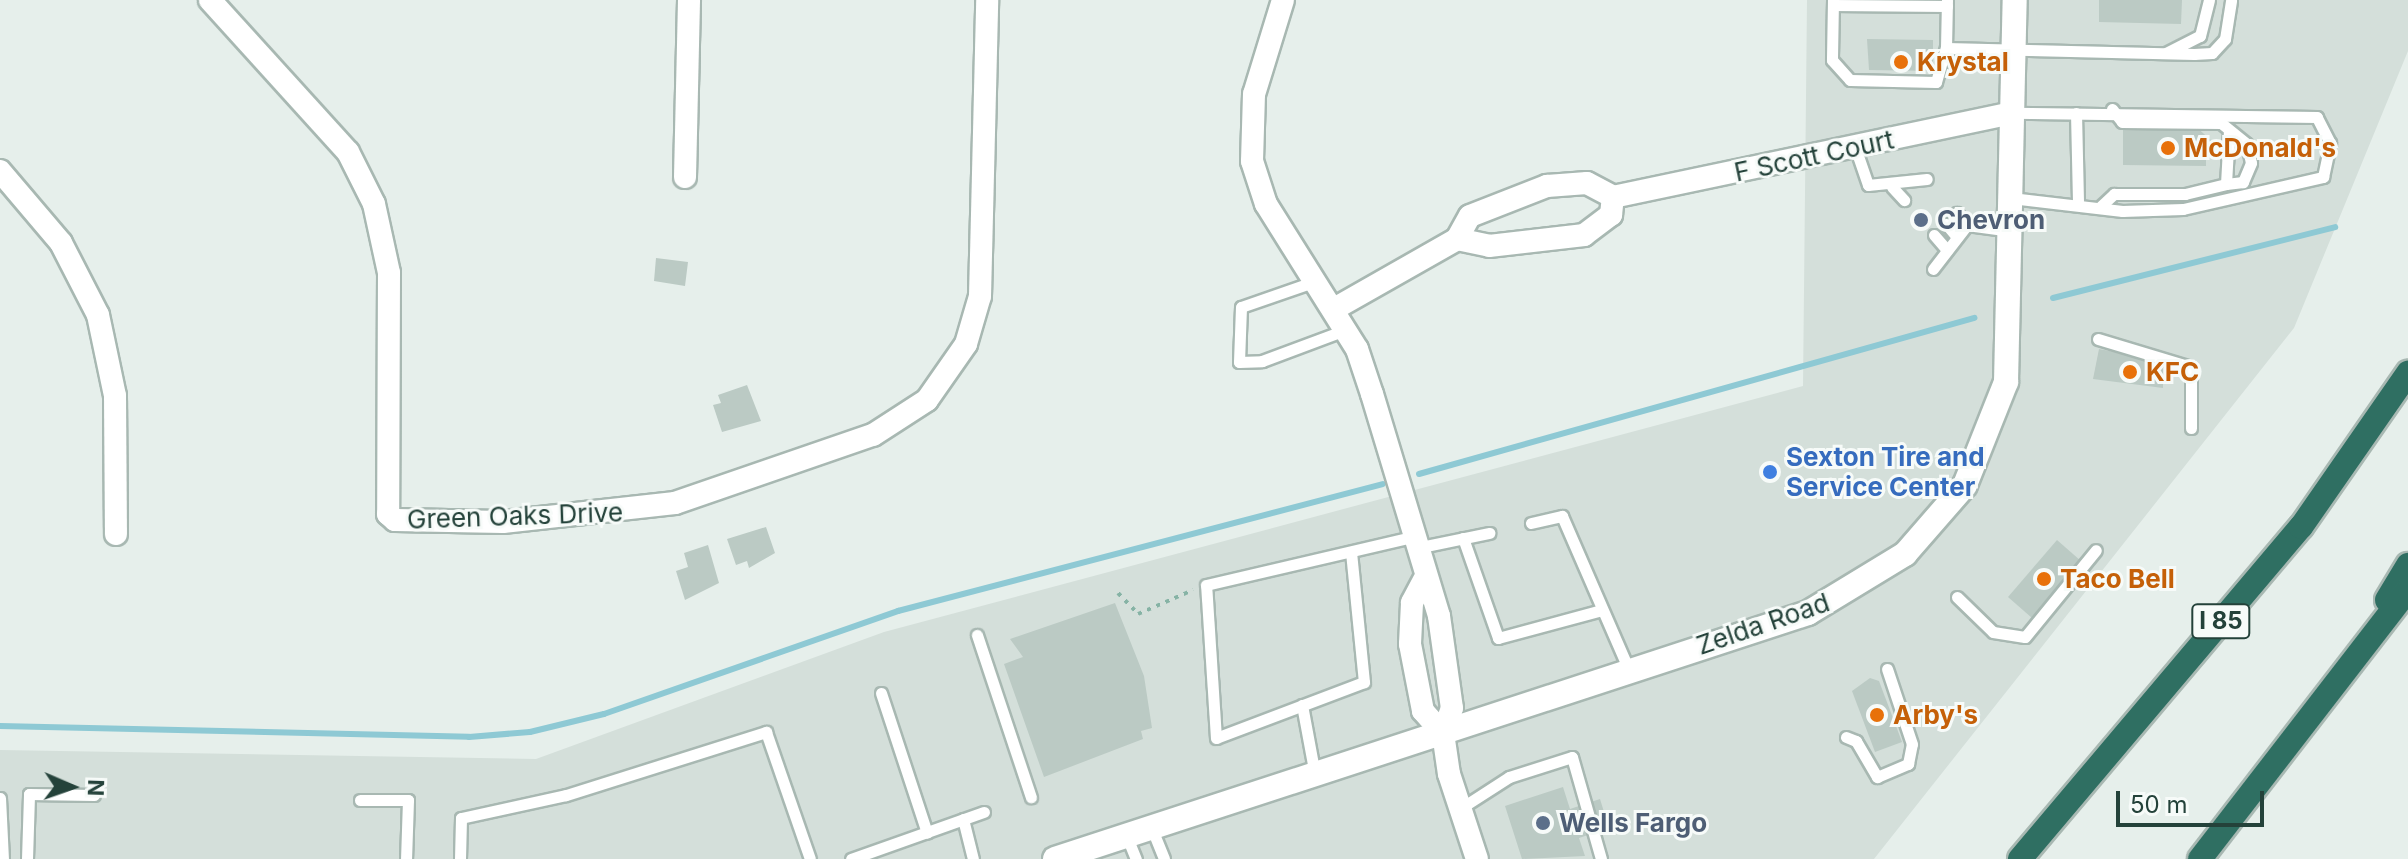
<!DOCTYPE html>
<style>
body{margin:0}
#map{position:relative;width:2408px;height:859px;overflow:hidden;background:#e6efeb;font-family:Inter,sans-serif}
div>[style]{position:absolute}
.built>*{inset:0;background:#d4dfda}
.stream>*{height:6px;margin:-3px;padding:0 3px;transform-origin:3px;border-radius:3px;background:#8ec9d4}
.building>*{inset:0;background:#bbcac4}
.path>*{height:4px;margin-top:-2px;transform-origin:0;background:repeating-linear-gradient(90deg,#86b3a5 0 4px,transparent 0 10px)}
.roads{filter:drop-shadow(2px 0 #a8b8b2) drop-shadow(-2px 0 #a8b8b2) drop-shadow(0 2px #a8b8b2) drop-shadow(0 -2px #a8b8b2)}
.lane>*{height:11px;margin:-5.5px;padding:0 5.5px;transform-origin:5.5px;border-radius:5.5px;background:#fff}
.street>*{height:22px;margin:-11px;padding:0 11px;transform-origin:11px;border-radius:11px;background:#fff}
.secondary>*{height:24px;margin:-12px;padding:0 12px;transform-origin:12px;border-radius:12px;background:#fff}
.highway>*{height:24px;margin:-12px;padding:0 12px;transform-origin:12px;border-radius:12px;background:#2f6f62}
.dots>*{width:22px;height:22px;translate:-50% -50%;box-sizing:border-box;border:4px solid #f7fbf9;border-radius:50%}
span{translate:-50% -50%;white-space:nowrap;text-align:center;line-height:1.15;-webkit-text-stroke:6px #f7fbf9;paint-order:stroke}
.shield-label span{padding:2px 6px;background:#f7fbf9;border:2px solid;border-radius:6px;-webkit-text-stroke-width:0}
.shield-label{font-size:24px;color:#24423a;font-weight:700}
.food-label{font-size:26px;color:#c56008;font-weight:700}
.left{translate:0 -50%;text-align:left}
.street-label{font-size:26px;color:#24423a}
.service-label{font-size:26px;color:#4e5e75;font-weight:700}
.shop-label{font-size:26px;color:#366cbe;font-weight:700}
.north{position:absolute;left:32px;top:747px;width:80px;height:80px;-webkit-text-stroke:6px #f7fbf9;paint-order:stroke;rotate:92deg;font-size:22px;font-weight:700;line-height:32px;text-align:center;color:#24423a}
.north::after{content:'';display:block;margin:auto;width:28px;height:36px;background:#24423a;clip-path:polygon(50% 0,100% 100%,50% 72%,0 100%)}
.scale{position:absolute;left:2116px;top:791px;width:148px;height:36px;box-sizing:border-box;border:4px solid #24423a;border-top:0;padding-left:10px;font-size:24px;line-height:28px;white-space:nowrap;color:#24423a;-webkit-text-stroke:6px #f7fbf9;paint-order:stroke}
</style>
<div id="map">
<div class="built">
<div style="clip-path:polygon(1807px 0,2408px 0,2408px 51px,2294px 328px,1874px 859px,0 859px,0 750px,536px 759px,884px 632px,1803px 386px)"></div>
</div>
<div class="stream">
<div style="left:2053px;top:298px;width:291px;rotate:-14.1deg"></div>
<div style="left:1419px;top:474px;width:577px;rotate:-15.7deg"></div>
<div style="left:0;top:726px;width:469px;rotate:1.3deg"></div>
<div style="left:469px;top:737px;width:61px;rotate:-4.7deg"></div>
<div style="left:530px;top:732px;width:76px;rotate:-13.7deg"></div>
<div style="left:604px;top:714px;width:312px;rotate:-19.3deg"></div>
<div style="left:898px;top:611px;width:501px;rotate:-14.67deg"></div>
</div>
<div class="building">
<div style="clip-path:polygon(2099px 0,2182px 0,2181px 24px,2099px 22px)"></div>
<div style="clip-path:polygon(1867px 39px,1933px 40px,1933px 71px,1869px 70px)"></div>
<div style="clip-path:polygon(2144px 125px,2194px 125px,2213px 142px,2213px 154px,2206px 154px,2206px 166px,2123px 165px,2123px 130px)"></div>
<div style="clip-path:polygon(656px 258px,688px 262px,685px 286px,654px 281px)"></div>
<div style="clip-path:polygon(2099px 349px,2163px 361px,2163px 388px,2093px 379px)"></div>
<div style="clip-path:polygon(747px 385px,761px 421px,722px 432px,713px 405px,721px 403px,718px 395px)"></div>
<div style="clip-path:polygon(766px 527px,775px 553px,749px 568px,747px 561px,736px 565px,727px 539px)"></div>
<div style="clip-path:polygon(2057px 540px,2081px 561px,2032px 618px,2008px 597px)"></div>
<div style="clip-path:polygon(708px 545px,719px 583px,685px 600px,676px 571px,688px 567px,684px 553px)"></div>
<div style="clip-path:polygon(1115px 603px,1144px 676px,1152px 728px,1141px 731px,1143px 739px,1044px 777px,1004px 664px,1023px 657px,1010px 639px)"></div>
<div style="clip-path:polygon(1870px 678px,1879px 681px,1902px 742px,1875px 752px,1852px 691px)"></div>
<div style="clip-path:polygon(1563px 787px,1570px 809px,1600px 799px,1609px 828px,1579px 838px,1585px 856px,1522px 859px,1505px 806px)"></div>
</div>
<div class="path">
<div style="left:1118px;top:593px;width:29px;rotate:46deg"></div>
<div style="left:1138px;top:614px;width:60px;rotate:-23.6deg"></div>
</div>
<div class="roads">
<div class="lane">
<div style="left:1833px;top:0;width:60px;rotate:91deg"></div>
<div style="left:1832px;top:60px;width:27px;rotate:48deg"></div>
<div style="left:1850px;top:80px;width:86px;rotate:1.3deg"></div>
<div style="left:1936px;top:82px;width:35px;rotate:-74deg"></div>
<div style="left:1947px;top:0;width:48px;rotate:91.2deg"></div>
<div style="left:1946px;top:48px;width:248px;rotate:1.4deg"></div>
<div style="left:2194px;top:54px;width:18px;rotate:-3deg"></div>
<div style="left:2212px;top:53px;width:19px;rotate:-47deg"></div>
<div style="left:2225px;top:39px;width:39px;rotate:-81deg"></div>
<div style="left:1833px;top:5px;width:114px;rotate:0.5deg"></div>
<div style="left:2166px;top:53px;width:38px;rotate:-27deg"></div>
<div style="left:2200px;top:36px;width:37px;rotate:-76deg"></div>
<div style="left:2112px;top:109px;width:16px;rotate:52deg"></div>
<div style="left:2122px;top:122px;width:99px;rotate:0.6deg"></div>
<div style="left:2221px;top:123px;width:33px;rotate:39deg"></div>
<div style="left:2247px;top:144px;width:19px;rotate:78deg"></div>
<div style="left:2251px;top:163px;width:21px;rotate:113deg"></div>
<div style="left:2243px;top:182px;width:17px;rotate:173deg"></div>
<div style="left:2076px;top:113px;width:88px;rotate:88.7deg"></div>
<div style="left:1855px;top:147px;width:40px;rotate:71.1deg"></div>
<div style="left:1868px;top:185px;width:59px;rotate:-5.8deg"></div>
<div style="left:1892px;top:187px;width:18px;rotate:47deg"></div>
<div style="left:2011px;top:198px;width:112px;rotate:6.7deg"></div>
<div style="left:2122px;top:211px;width:61px;rotate:-1.9deg"></div>
<div style="left:2183px;top:209px;width:144px;rotate:-12.9deg"></div>
<div style="left:2323px;top:177px;width:35px;rotate:-78deg"></div>
<div style="left:2330px;top:143px;width:29px;rotate:-117deg"></div>
<div style="left:2317px;top:117px;width:304px;rotate:-179.2deg"></div>
<div style="left:2101px;top:206px;width:18px;rotate:-43deg"></div>
<div style="left:2114px;top:194px;width:71px"></div>
<div style="left:2185px;top:194px;width:42px;rotate:-13.7deg"></div>
<div style="left:2226px;top:184px;width:53px;rotate:-86.8deg"></div>
<div style="left:1946px;top:224px;width:17px;rotate:50deg"></div>
<div style="left:1967px;top:225px;width:43px;rotate:7.9deg"></div>
<div style="left:1934px;top:235px;width:20px;rotate:49deg"></div>
<div style="left:1933px;top:269px;width:56px;rotate:-52.3deg"></div>
<div style="left:1967px;top:225px;width:16px;rotate:-130deg"></div>
<div style="left:1316px;top:281px;width:79px;rotate:160.9deg"></div>
<div style="left:1241px;top:307px;width:55px;rotate:92.1deg"></div>
<div style="left:1239px;top:362px;width:23px;rotate:-2deg"></div>
<div style="left:1262px;top:361px;width:89px;rotate:-20.5deg"></div>
<div style="left:2098px;top:339px;width:97px;rotate:16.8deg"></div>
<div style="left:2191px;top:367px;width:61px;rotate:90deg"></div>
<div style="left:1531px;top:523px;width:32px;rotate:-13deg"></div>
<div style="left:1562px;top:516px;width:166px;rotate:66.5deg"></div>
<div style="left:1463px;top:538px;width:106px;rotate:70.7deg"></div>
<div style="left:1498px;top:638px;width:108px;rotate:-15.1deg"></div>
<div style="left:1416px;top:548px;width:75px;rotate:-11.6deg"></div>
<div style="left:1351px;top:552px;width:131px;rotate:84.3deg"></div>
<div style="left:1364px;top:682px;width:158px;rotate:159.3deg"></div>
<div style="left:1216px;top:738px;width:153px;rotate:-93.7deg"></div>
<div style="left:1206px;top:585px;width:212px;rotate:-13.1deg"></div>
<div style="left:1957px;top:597px;width:50px;rotate:44.2deg"></div>
<div style="left:1993px;top:632px;width:32px;rotate:9deg"></div>
<div style="left:2025px;top:637px;width:112px;rotate:-50.8deg"></div>
<div style="left:977px;top:635px;width:171px;rotate:71.6deg"></div>
<div style="left:881px;top:693px;width:147px;rotate:71.8deg"></div>
<div style="left:1302px;top:705px;width:71px;rotate:79.5deg"></div>
<div style="left:1846px;top:737px;width:11px;rotate:22deg"></div>
<div style="left:1856px;top:741px;width:42px;rotate:59.7deg"></div>
<div style="left:1877px;top:777px;width:34px;rotate:-23deg"></div>
<div style="left:1908px;top:764px;width:20px;rotate:-79deg"></div>
<div style="left:1912px;top:744px;width:79px;rotate:-108.4deg"></div>
<div style="left:0;top:798px;width:61px;rotate:87.2deg"></div>
<div style="left:360px;top:800px;width:48px"></div>
<div style="left:408px;top:800px;width:59px;rotate:91.9deg"></div>
<div style="left:1461px;top:808px;width:57px;rotate:-32.9deg"></div>
<div style="left:1509px;top:777px;width:66px;rotate:-17.6deg"></div>
<div style="left:1572px;top:757px;width:106px;rotate:74.1deg"></div>
<div style="left:963px;top:819px;width:41px;rotate:76deg"></div>
<div style="left:1152px;top:829px;width:32px;rotate:68deg"></div>
<div style="left:1127px;top:837px;width:24px;rotate:68deg"></div>
<div style="left:27px;top:859px;width:65px;rotate:-88.2deg"></div>
<div style="left:29px;top:794px;width:65px;rotate:0.9deg"></div>
<div style="left:460px;top:859px;width:41px;rotate:-88.6deg"></div>
<div style="left:461px;top:818px;width:107px;rotate:-12.4deg"></div>
<div style="left:566px;top:795px;width:210px;rotate:-17.5deg"></div>
<div style="left:766px;top:732px;width:134px;rotate:70.9deg"></div>
<div style="left:851px;top:859px;width:141px;rotate:-19.5deg"></div>
</div>
<div class="street">
<div style="left:210px;top:0;width:205px;rotate:47.8deg"></div>
<div style="left:348px;top:152px;width:58px;rotate:63.4deg"></div>
<div style="left:374px;top:204px;width:71px;rotate:77.7deg"></div>
<div style="left:389px;top:273px;width:241px;rotate:90.2deg"></div>
<div style="left:388px;top:514px;width:9px;rotate:41deg"></div>
<div style="left:395px;top:520px;width:108px;rotate:1.1deg"></div>
<div style="left:503px;top:522px;width:173px;rotate:-6.3deg"></div>
<div style="left:675px;top:503px;width:209px;rotate:-19deg"></div>
<div style="left:873px;top:435px;width:64px;rotate:-32.9deg"></div>
<div style="left:927px;top:400px;width:68px;rotate:-55.1deg"></div>
<div style="left:966px;top:344px;width:50px;rotate:-73.7deg"></div>
<div style="left:980px;top:296px;width:296px;rotate:-88.6deg"></div>
<div style="left:1283px;top:0;width:98px;rotate:107.1deg"></div>
<div style="left:1254px;top:94px;width:67px;rotate:91.7deg"></div>
<div style="left:1252px;top:161px;width:45px;rotate:72deg"></div>
<div style="left:1266px;top:204px;width:171px;rotate:57.9deg"></div>
<div style="left:1357px;top:349px;width:47px;rotate:71.6deg"></div>
<div style="left:1372px;top:394px;width:232px;rotate:73.2deg"></div>
<div style="left:1439px;top:616px;width:93px;rotate:82deg"></div>
<div style="left:1452px;top:708px;width:27px;rotate:110deg"></div>
<div style="left:1443px;top:733px;width:41px;rotate:81.7deg"></div>
<div style="left:1449px;top:774px;width:89px;rotate:71.8deg"></div>
<div style="left:0;top:171px;width:94px;rotate:49.7deg"></div>
<div style="left:61px;top:243px;width:81px;rotate:62.8deg"></div>
<div style="left:98px;top:315px;width:83px;rotate:78.1deg"></div>
<div style="left:115px;top:396px;width:138px;rotate:89.6deg"></div>
<div style="left:685px;top:177px;width:177px;rotate:-88.7deg"></div>
<div style="left:1457px;top:239px;width:26px;rotate:-61deg"></div>
<div style="left:1470px;top:216px;width:83px;rotate:-21.3deg"></div>
<div style="left:1547px;top:186px;width:40px;rotate:-4.3deg"></div>
<div style="left:1587px;top:183px;width:30px;rotate:28deg"></div>
<div style="left:1334px;top:309px;width:142px;rotate:-29.6deg"></div>
<div style="left:1457px;top:239px;width:33px;rotate:12deg"></div>
<div style="left:1489px;top:246px;width:96px;rotate:-6.6deg"></div>
<div style="left:1584px;top:235px;width:34px;rotate:-37deg"></div>
<div style="left:1611px;top:215px;width:18px;rotate:-84deg"></div>
<div style="left:1613px;top:197px;width:409px;rotate:-11.9deg"></div>
<div style="left:1424px;top:580px;width:26px;rotate:118deg"></div>
<div style="left:1412px;top:603px;width:41px;rotate:92.8deg"></div>
<div style="left:1410px;top:644px;width:68px;rotate:79deg"></div>
<div style="left:1423px;top:711px;width:30px;rotate:48deg"></div>
</div>
<div class="secondary">
<div style="left:1055px;top:859px;width:792px;rotate:-18.09deg"></div>
<div style="left:1808px;top:613px;width:114px;rotate:-31.3deg"></div>
<div style="left:1905px;top:554px;width:91px;rotate:-49deg"></div>
<div style="left:1965px;top:485px;width:111px;rotate:-68.3deg"></div>
<div style="left:2006px;top:382px;width:382px;rotate:-88.7deg"></div>
</div>
<div class="highway">
<div style="left:2387px;top:600px;width:41px;rotate:-59deg"></div>
<div style="left:2020px;top:859px;width:435px;rotate:-49.8deg"></div>
<div style="left:2301px;top:527px;width:188px;rotate:-55.2deg"></div>
<div style="left:2200px;top:859px;width:340px;rotate:-52.3deg"></div>
</div>
</div>
<div class="dots">
<div style="left:1901px;top:62px;background:#e8710a"></div>
<div style="left:2168px;top:148px;background:#e8710a"></div>
<div style="left:1921px;top:220px;background:#5c6f8a"></div>
<div style="left:2130px;top:372px;background:#e8710a"></div>
<div style="left:1770px;top:472px;background:#3f7fe0"></div>
<div style="left:2044px;top:579px;background:#e8710a"></div>
<div style="left:1877px;top:715px;background:#e8710a"></div>
<div style="left:1543px;top:823px;background:#5c6f8a"></div>
</div>
<div class="shield-label">
<span style="left:2221px;top:621px">I 85</span>
</div>
<div class="food-label">
<span class="left" style="left:1917px;top:62px">Krystal</span>
<span class="left" style="left:2184px;top:148px">McDonald's</span>
<span class="left" style="left:2146px;top:372px">KFC</span>
<span class="left" style="left:2060px;top:579px">Taco Bell</span>
<span class="left" style="left:1893px;top:715px">Arby's</span>
</div>
<div class="street-label">
<span style="left:1814px;top:156px;rotate:-12deg">F Scott Court</span>
<span style="left:515px;top:516px;rotate:-2deg">Green Oaks Drive</span>
<span style="left:1763px;top:624px;rotate:-19deg">Zelda Road</span>
</div>
<div class="service-label">
<span class="left" style="left:1937px;top:220px">Chevron</span>
<span class="left" style="left:1559px;top:823px">Wells Fargo</span>
</div>
<div class="shop-label">
<span class="left" style="left:1786px;top:472px">Sexton Tire and<br>Service Center</span>
</div>
<div class="north">N</div>
<div class="scale">50 m</div>
</div>
